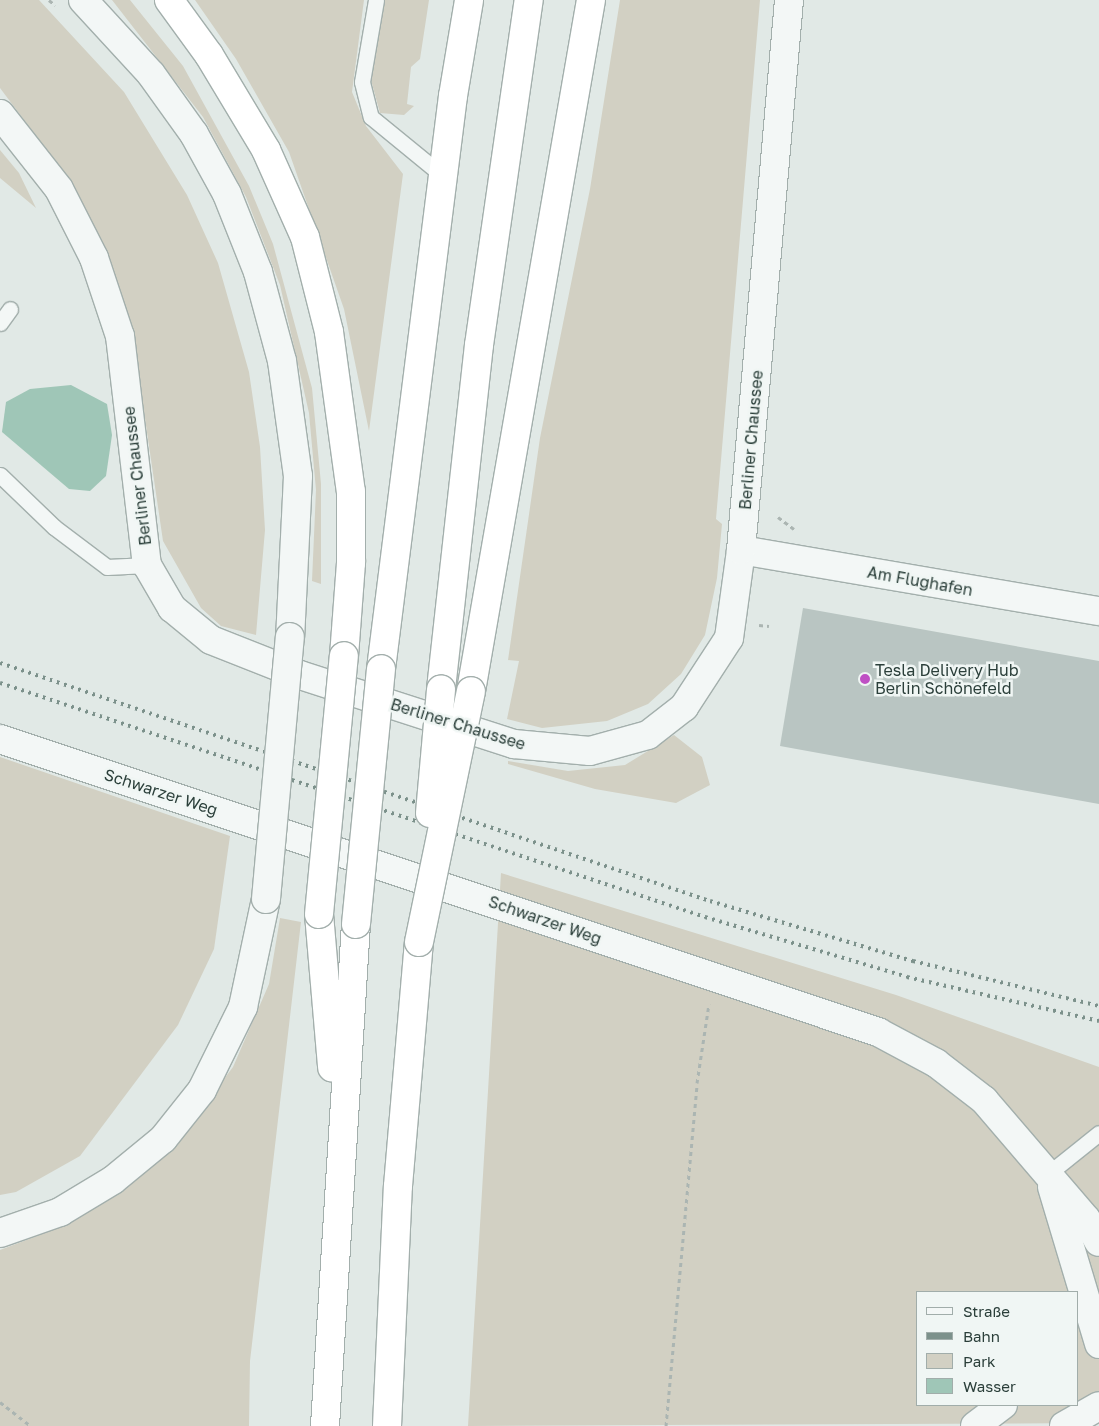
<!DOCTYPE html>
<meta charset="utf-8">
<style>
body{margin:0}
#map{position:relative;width:1099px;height:1426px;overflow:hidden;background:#e1e9e6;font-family:"Golos Text",sans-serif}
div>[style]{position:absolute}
.green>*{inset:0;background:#d2d0c3}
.water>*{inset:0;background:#9fc6b7}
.building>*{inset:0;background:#b9c5c2}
.path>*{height:3px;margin-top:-1.5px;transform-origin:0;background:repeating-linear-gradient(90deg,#abb5b2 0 4px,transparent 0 8px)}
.roads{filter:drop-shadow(1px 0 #a3afac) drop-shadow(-1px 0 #a3afac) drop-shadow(0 1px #a3afac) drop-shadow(0 -1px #a3afac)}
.service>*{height:15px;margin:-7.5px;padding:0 7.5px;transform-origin:7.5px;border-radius:7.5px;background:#f3f7f6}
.minor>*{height:28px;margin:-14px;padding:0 14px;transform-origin:14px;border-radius:14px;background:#f3f7f6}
.tertiary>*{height:28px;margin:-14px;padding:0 14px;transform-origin:14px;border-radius:14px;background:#f3f7f6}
.motorway>*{height:28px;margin:-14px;padding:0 14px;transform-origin:14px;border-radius:14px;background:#fff}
.rail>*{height:4px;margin-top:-2px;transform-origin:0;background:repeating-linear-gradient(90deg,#7c918b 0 2.5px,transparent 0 7.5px)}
.bridges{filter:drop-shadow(1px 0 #a3afac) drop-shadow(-1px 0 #a3afac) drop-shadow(0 1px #a3afac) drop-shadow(0 -1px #a3afac)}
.tertiary-bridge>*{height:28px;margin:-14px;padding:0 14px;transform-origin:14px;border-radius:14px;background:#f3f7f6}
.motorway-bridge>*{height:28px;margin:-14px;padding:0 14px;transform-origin:14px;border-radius:14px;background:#fff}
.dots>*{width:14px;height:14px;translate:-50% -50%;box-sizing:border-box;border:2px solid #f0f6f4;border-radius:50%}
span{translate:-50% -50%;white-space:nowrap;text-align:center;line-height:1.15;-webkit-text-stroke:5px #f0f6f4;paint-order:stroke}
.street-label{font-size:16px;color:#2b3f3a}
.poi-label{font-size:16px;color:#2b3f3a}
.left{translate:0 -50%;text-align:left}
.legend{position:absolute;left:916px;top:1291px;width:162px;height:115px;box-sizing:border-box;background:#f0f6f4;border:1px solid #a1adaa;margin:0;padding:6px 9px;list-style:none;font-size:15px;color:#2b3f3a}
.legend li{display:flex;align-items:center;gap:10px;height:25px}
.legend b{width:25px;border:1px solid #a1adaa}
</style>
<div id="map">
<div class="green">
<div style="clip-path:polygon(0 0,39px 0,124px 92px,187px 195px,218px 263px,249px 372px,260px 447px,265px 530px,256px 635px,221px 626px,201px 608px,163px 541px,134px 344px,75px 188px,0 88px)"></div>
<div style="clip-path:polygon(112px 0,130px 0,183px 66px,249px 186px,273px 244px,312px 388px,321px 484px,321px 584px,312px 581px,316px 490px,309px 413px,280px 285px,246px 197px,203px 117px)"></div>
<div style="clip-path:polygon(195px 0,364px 0,352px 92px,366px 126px,403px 174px,369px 431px,344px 309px,289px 152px,236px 59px)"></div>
<div style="clip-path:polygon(383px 0,429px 0,420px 59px,411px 67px,407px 104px,414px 106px,404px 115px,380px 113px,369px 73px)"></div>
<div style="clip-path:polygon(620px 0,760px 0,716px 519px,722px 524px,717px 578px,705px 635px,681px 674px,648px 704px,607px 721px,542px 728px,507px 719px,519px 661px,508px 660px,540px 438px,590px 189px)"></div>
<div style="clip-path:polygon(0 150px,19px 173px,36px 208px,0 178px)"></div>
<div style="clip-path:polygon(674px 735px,702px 757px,710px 785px,676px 803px,595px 789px,508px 764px,508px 761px,568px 771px,625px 765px)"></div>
<div style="clip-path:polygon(0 757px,230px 836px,214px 949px,178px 1025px,80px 1156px,16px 1192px,0 1195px)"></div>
<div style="clip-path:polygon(evenodd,501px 873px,896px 995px,1099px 1067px,1099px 1423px,468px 1426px,501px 873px,918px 1292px,1078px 1292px,1078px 1405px,918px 1405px,918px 1292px)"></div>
<div style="clip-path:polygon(280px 918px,301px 922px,250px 1361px,249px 1426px,0 1426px,0 1250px,50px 1231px,96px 1205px,171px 1149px,233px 1067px,269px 984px)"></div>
</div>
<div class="water">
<div style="clip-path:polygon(71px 385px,107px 404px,112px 435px,106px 476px,90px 491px,69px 489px,2px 432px,6px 402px,30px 389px)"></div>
</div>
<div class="building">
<div style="clip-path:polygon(803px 608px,1099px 661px,1099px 804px,780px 746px)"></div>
</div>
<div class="path">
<div style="left:49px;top:0;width:8px;rotate:40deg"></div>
<div style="left:778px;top:517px;width:20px;rotate:37deg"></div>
<div style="left:759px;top:625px;width:10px;rotate:6deg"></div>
<div style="left:0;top:1402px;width:39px;rotate:38deg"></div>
<div style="left:666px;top:1426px;width:344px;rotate:-84.8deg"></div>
<div style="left:697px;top:1083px;width:80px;rotate:-81.4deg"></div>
</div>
<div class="roads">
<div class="service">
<div style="left:376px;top:0;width:83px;rotate:99.7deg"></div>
<div style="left:362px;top:82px;width:36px;rotate:76deg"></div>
<div style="left:371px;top:117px;width:93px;rotate:39.3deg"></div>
<div style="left:0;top:323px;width:17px;rotate:-54deg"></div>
<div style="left:0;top:475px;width:75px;rotate:43.9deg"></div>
<div style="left:54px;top:527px;width:66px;rotate:37deg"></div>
<div style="left:107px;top:567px;width:40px;rotate:-2.9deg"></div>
<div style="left:1048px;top:1174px;width:65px;rotate:-38.8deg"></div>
</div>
<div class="minor">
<div style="left:741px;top:550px;width:363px;rotate:9.7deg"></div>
</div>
<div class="tertiary">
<div style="left:83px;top:0;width:100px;rotate:47.4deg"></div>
<div style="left:151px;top:74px;width:74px;rotate:54.4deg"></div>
<div style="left:194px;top:134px;width:68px;rotate:61.2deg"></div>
<div style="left:227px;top:194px;width:84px;rotate:68.3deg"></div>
<div style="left:258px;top:272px;width:92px;rotate:74.9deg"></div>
<div style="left:282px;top:361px;width:116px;rotate:82.1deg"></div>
<div style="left:298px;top:476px;width:161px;rotate:92.8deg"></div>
<div style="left:0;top:114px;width:95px;rotate:51.8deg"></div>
<div style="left:59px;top:189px;width:77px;rotate:63.1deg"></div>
<div style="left:94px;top:258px;width:82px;rotate:71.6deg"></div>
<div style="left:120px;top:336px;width:231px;rotate:83.3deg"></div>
<div style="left:147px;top:565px;width:50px;rotate:59.8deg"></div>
<div style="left:172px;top:608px;width:50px;rotate:39.4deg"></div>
<div style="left:211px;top:640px;width:96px;rotate:21.5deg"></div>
<div style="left:300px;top:675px;width:225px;rotate:17.9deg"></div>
<div style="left:514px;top:744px;width:76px;rotate:5.3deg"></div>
<div style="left:590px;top:751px;width:60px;rotate:-15.4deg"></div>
<div style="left:648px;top:735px;width:46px;rotate:-37.9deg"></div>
<div style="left:684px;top:707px;width:82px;rotate:-56.9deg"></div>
<div style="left:729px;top:638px;width:89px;rotate:-82.2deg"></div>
<div style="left:741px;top:550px;width:552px;rotate:-85.01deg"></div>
<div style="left:0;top:739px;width:926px;rotate:18.45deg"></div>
<div style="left:878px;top:1032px;width:66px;rotate:28.1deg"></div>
<div style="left:936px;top:1063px;width:61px;rotate:37.6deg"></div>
<div style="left:984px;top:1100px;width:157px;rotate:49.4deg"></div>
<div style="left:1086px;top:1219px;width:26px;rotate:61deg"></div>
<div style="left:1052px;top:1187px;width:164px;rotate:73.3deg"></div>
<div style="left:0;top:1233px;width:64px;rotate:-19.3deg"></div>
<div style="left:60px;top:1212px;width:62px;rotate:-31.1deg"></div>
<div style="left:113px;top:1180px;width:65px;rotate:-39.4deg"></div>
<div style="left:163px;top:1139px;width:63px;rotate:-51.5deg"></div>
<div style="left:202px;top:1090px;width:93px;rotate:-63.7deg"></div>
<div style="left:243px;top:1007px;width:110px;rotate:-78deg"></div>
<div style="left:975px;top:1426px;width:35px;rotate:-37deg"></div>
<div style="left:1064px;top:1426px;width:40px;rotate:-29.7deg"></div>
</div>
<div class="motorway">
<div style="left:169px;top:0;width:68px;rotate:54deg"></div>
<div style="left:209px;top:55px;width:111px;rotate:59deg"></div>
<div style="left:266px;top:150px;width:95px;rotate:65.9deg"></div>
<div style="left:305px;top:237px;width:98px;rotate:75.8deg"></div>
<div style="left:329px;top:332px;width:162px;rotate:82.2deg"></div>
<div style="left:351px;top:492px;width:71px;rotate:90deg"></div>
<div style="left:351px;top:563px;width:93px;rotate:94.3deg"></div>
<div style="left:381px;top:669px;width:578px;rotate:-82.84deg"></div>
<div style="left:453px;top:96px;width:97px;rotate:-80.5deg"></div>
<div style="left:441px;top:689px;width:346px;rotate:-83.7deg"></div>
<div style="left:479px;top:345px;width:349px;rotate:-81.8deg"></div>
<div style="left:471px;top:691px;width:701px;rotate:-80.15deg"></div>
<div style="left:319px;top:914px;width:154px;rotate:85.1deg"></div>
<div style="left:325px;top:1426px;width:503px;rotate:-86.47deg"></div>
<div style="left:387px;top:1426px;width:240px;rotate:-87.4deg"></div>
<div style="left:398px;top:1186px;width:245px;rotate:-85.1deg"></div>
</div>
</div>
<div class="rail">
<div style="left:0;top:663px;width:749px;rotate:18.53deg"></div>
<div style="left:710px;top:901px;width:212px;rotate:16.5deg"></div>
<div style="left:913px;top:961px;width:191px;rotate:13.6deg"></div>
<div style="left:0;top:683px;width:743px;rotate:18.36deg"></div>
<div style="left:705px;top:917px;width:211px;rotate:16.5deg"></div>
<div style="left:907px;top:977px;width:197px;rotate:12.9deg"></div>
</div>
<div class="bridges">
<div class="tertiary-bridge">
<div style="left:266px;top:899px;width:263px;rotate:-84.8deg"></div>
</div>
<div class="motorway-bridge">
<div style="left:430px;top:813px;width:124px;rotate:-84.9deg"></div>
<div style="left:319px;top:914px;width:259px;rotate:-84.5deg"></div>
<div style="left:356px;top:924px;width:256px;rotate:-84.4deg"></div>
<div style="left:419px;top:942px;width:256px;rotate:-78.3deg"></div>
</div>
</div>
<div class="dots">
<div style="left:865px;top:679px;background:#bf50c4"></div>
</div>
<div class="street-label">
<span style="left:751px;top:440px;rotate:-85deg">Berliner Chaussee</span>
<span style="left:137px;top:476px;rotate:-97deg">Berliner Chaussee</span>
<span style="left:920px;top:581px;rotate:10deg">Am Flughafen</span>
<span style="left:458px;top:724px;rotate:17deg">Berliner Chaussee</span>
<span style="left:161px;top:792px;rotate:18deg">Schwarzer Weg</span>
<span style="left:545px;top:920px;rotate:19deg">Schwarzer Weg</span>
</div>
<div class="poi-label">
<span class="left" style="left:875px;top:679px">Tesla Delivery Hub<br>Berlin Schönefeld</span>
</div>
<ul class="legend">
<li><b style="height:6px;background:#f3f7f6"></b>Straße</li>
<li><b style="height:6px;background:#7c918b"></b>Bahn</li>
<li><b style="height:14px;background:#d2d0c3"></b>Park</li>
<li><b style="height:14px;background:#9fc6b7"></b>Wasser</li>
</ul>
</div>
